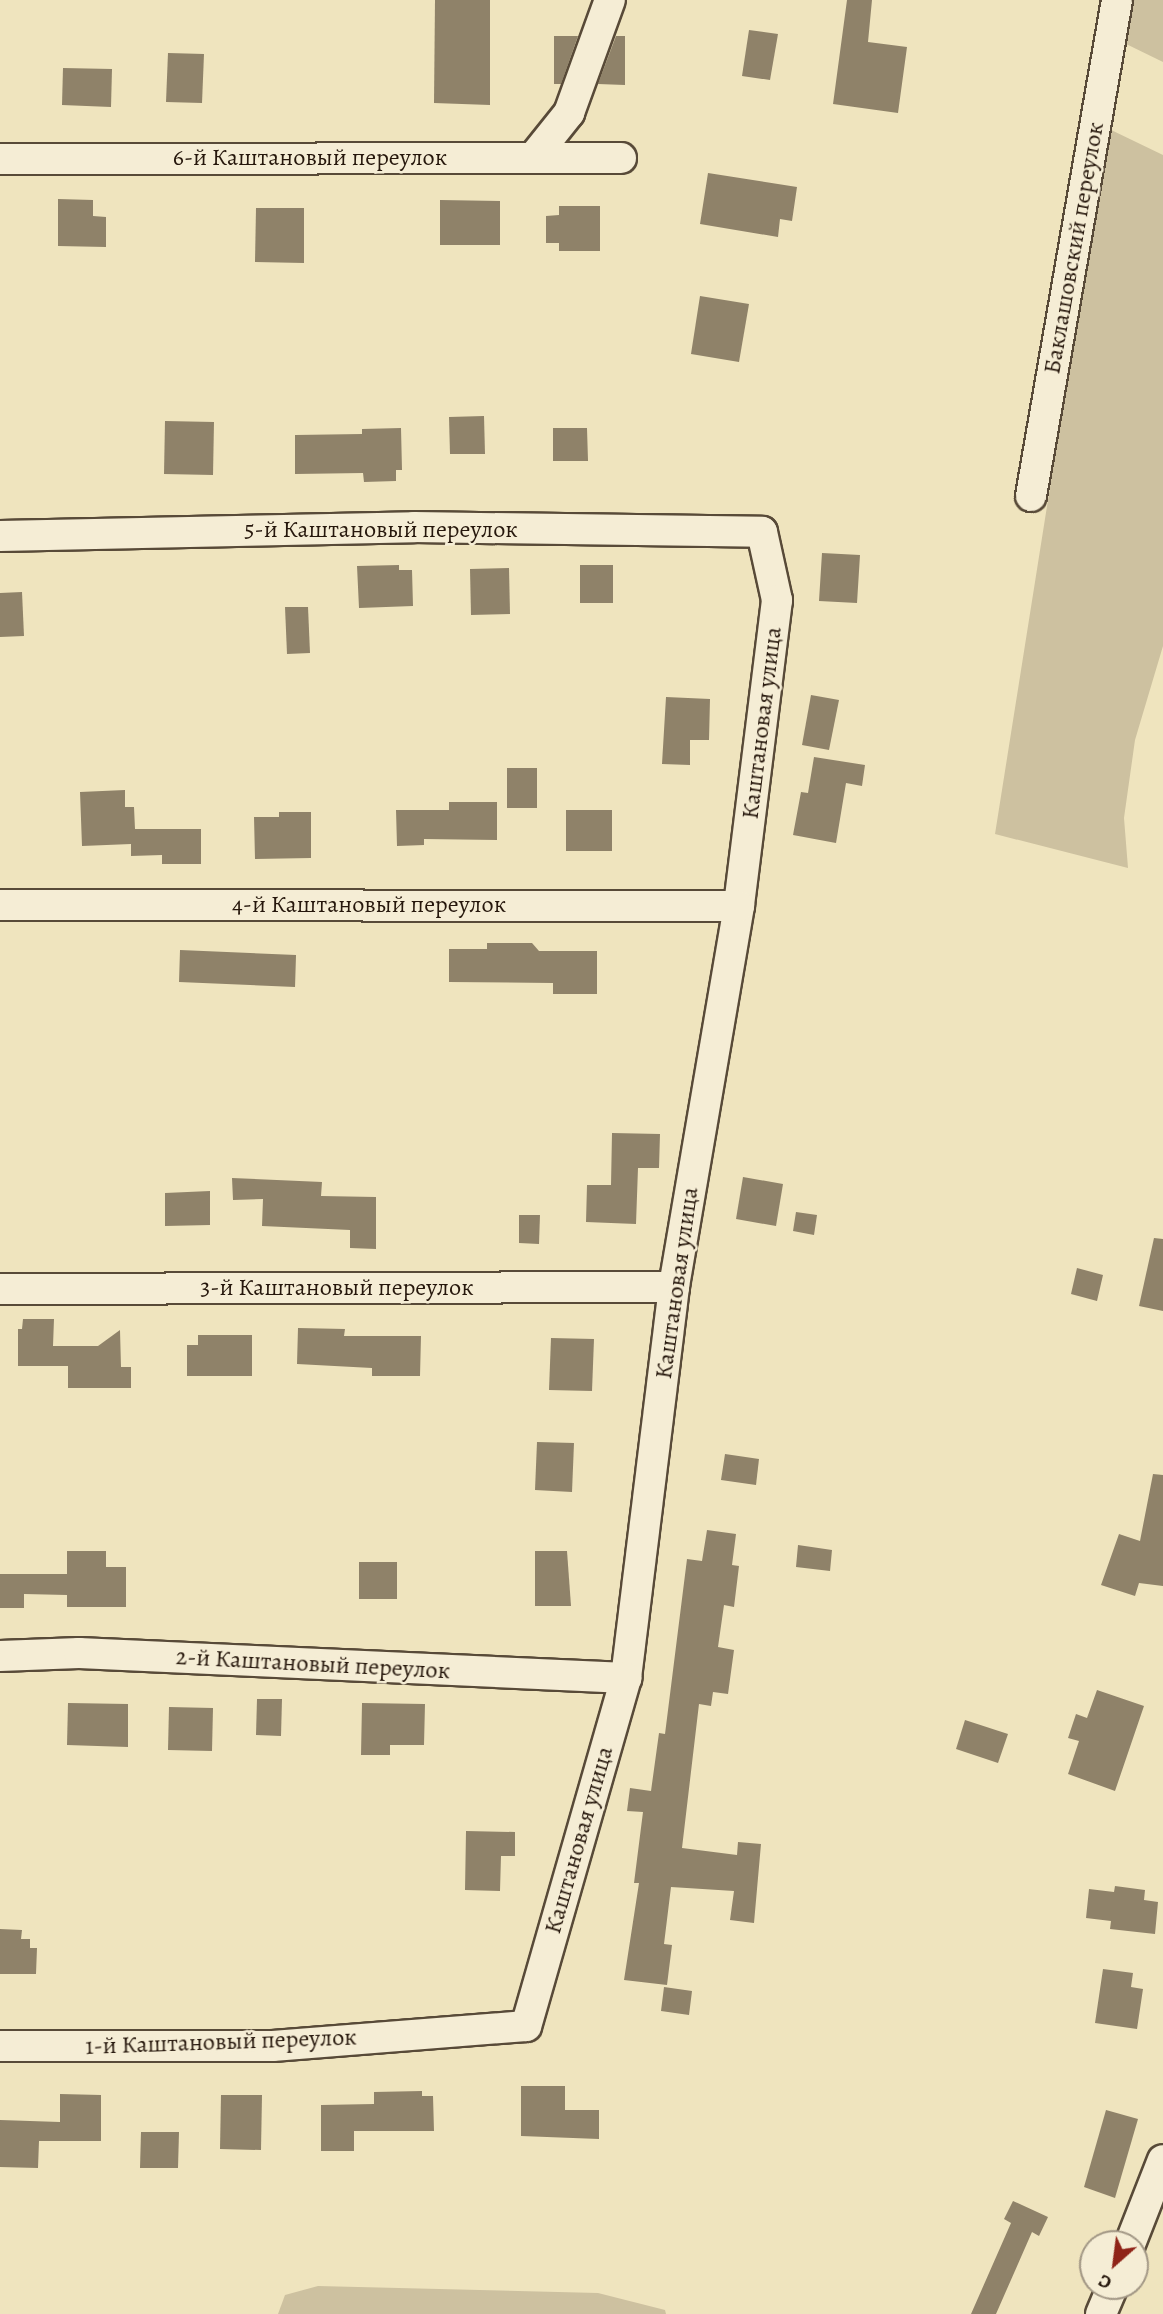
<!DOCTYPE html>
<meta charset="utf-8">
<style>
body{margin:0}
#map{position:relative;width:1163px;height:2314px;overflow:hidden;background:#efe4be;font-family:Alegreya,serif}
div>[style]{position:absolute}
.green>*{inset:0;background:#cdc1a0}
.building>*{inset:0;background:#8f8269}
.roads{filter:drop-shadow(2px 0 #584a38) drop-shadow(-2px 0 #584a38) drop-shadow(0 2px #584a38) drop-shadow(0 -2px #584a38)}
.minor>*{height:30px;margin:-15px;padding:0 15px;transform-origin:15px;border-radius:15px;background:#f5edd5}
span{translate:-50% -50%;white-space:nowrap;text-align:center;line-height:1.15;-webkit-text-stroke:5px #f5edd5;paint-order:stroke}
.street-label{font-size:24px;color:#26170c}
.north{position:absolute;left:1079px;top:2230px;width:70px;height:70px;box-sizing:border-box;background:#f5edd5;border:2px solid #a29785;border-radius:50%;rotate:208deg;font-size:19px;font-weight:700;line-height:28px;text-align:center;color:#26170c}
.north::after{content:'';display:block;margin:auto;width:24px;height:32px;background:#8f2418;clip-path:polygon(50% 0,100% 100%,50% 72%,0 100%)}
</style>
<div id="map">
<div class="green">
<div style="clip-path:polygon(1127px 0,1163px 0,1163px 62px,1120px 41px)"></div>
<div style="clip-path:polygon(1107px 128px,1163px 155px,1163px 646px,1135px 740px,1124px 818px,1128px 868px,995px 834px)"></div>
<div style="clip-path:polygon(318px 2286px,598px 2293px,665px 2310px,666px 2314px,278px 2314px,285px 2295px)"></div>
</div>
<div class="building">
<div style="clip-path:polygon(435px 0,490px 0,490px 105px,434px 103px)"></div>
<div style="clip-path:polygon(847px 0,872px 0,868px 42px,907px 47px,898px 113px,833px 104px)"></div>
<div style="clip-path:polygon(749px 30px,778px 34px,770px 80px,742px 76px)"></div>
<div style="clip-path:polygon(554px 36px,578px 36px,561px 84px,554px 84px)"></div>
<div style="clip-path:polygon(616px 36px,625px 36px,625px 85px,598px 84px)"></div>
<div style="clip-path:polygon(168px 53px,204px 54px,202px 103px,166px 102px)"></div>
<div style="clip-path:polygon(63px 68px,112px 69px,111px 107px,62px 105px)"></div>
<div style="clip-path:polygon(708px 173px,797px 187px,792px 221px,780px 219px,778px 237px,700px 224px)"></div>
<div style="clip-path:polygon(58px 199px,93px 200px,93px 216px,106px 217px,106px 247px,58px 246px)"></div>
<div style="clip-path:polygon(440px 200px,500px 201px,500px 245px,440px 245px)"></div>
<div style="clip-path:polygon(559px 206px,600px 206px,600px 251px,559px 251px,559px 243px,546px 243px,546px 216px,559px 215px)"></div>
<div style="clip-path:polygon(256px 208px,304px 208px,304px 263px,255px 262px)"></div>
<div style="clip-path:polygon(700px 296px,749px 304px,739px 362px,691px 354px)"></div>
<div style="clip-path:polygon(484px 416px,485px 454px,450px 454px,449px 417px)"></div>
<div style="clip-path:polygon(165px 421px,214px 422px,213px 475px,164px 474px)"></div>
<div style="clip-path:polygon(401px 428px,402px 470px,396px 470px,396px 481px,364px 482px,363px 473px,295px 474px,295px 435px,362px 434px,362px 429px)"></div>
<div style="clip-path:polygon(553px 428px,587px 428px,588px 461px,553px 461px)"></div>
<div style="clip-path:polygon(822px 553px,860px 555px,857px 603px,819px 601px)"></div>
<div style="clip-path:polygon(399px 565px,399px 570px,412px 570px,413px 606px,359px 608px,357px 566px)"></div>
<div style="clip-path:polygon(580px 565px,613px 565px,613px 603px,580px 603px)"></div>
<div style="clip-path:polygon(509px 568px,510px 614px,471px 615px,470px 569px)"></div>
<div style="clip-path:polygon(22px 592px,24px 636px,0 637px,0 593px)"></div>
<div style="clip-path:polygon(285px 607px,308px 607px,310px 653px,287px 654px)"></div>
<div style="clip-path:polygon(811px 695px,839px 700px,829px 750px,802px 745px)"></div>
<div style="clip-path:polygon(666px 697px,710px 699px,709px 740px,690px 740px,690px 765px,662px 764px)"></div>
<div style="clip-path:polygon(814px 757px,865px 765px,862px 786px,846px 783px,836px 843px,793px 835px,801px 792px,808px 793px)"></div>
<div style="clip-path:polygon(507px 768px,537px 768px,537px 808px,507px 808px)"></div>
<div style="clip-path:polygon(125px 790px,125px 807px,134px 807px,135px 829px,201px 829px,201px 864px,162px 864px,162px 855px,131px 856px,131px 844px,82px 846px,80px 792px)"></div>
<div style="clip-path:polygon(449px 802px,497px 802px,497px 840px,424px 839px,424px 845px,397px 846px,396px 810px,449px 810px)"></div>
<div style="clip-path:polygon(566px 810px,612px 810px,612px 851px,566px 851px)"></div>
<div style="clip-path:polygon(279px 812px,311px 812px,311px 858px,255px 859px,254px 817px,279px 817px)"></div>
<div style="clip-path:polygon(487px 943px,532px 943px,539px 951px,597px 951px,597px 994px,553px 994px,553px 983px,449px 982px,449px 949px,487px 949px)"></div>
<div style="clip-path:polygon(180px 950px,296px 955px,295px 987px,179px 982px)"></div>
<div style="clip-path:polygon(612px 1133px,660px 1134px,659px 1168px,638px 1168px,636px 1224px,586px 1222px,587px 1185px,611px 1185px)"></div>
<div style="clip-path:polygon(743px 1177px,783px 1184px,776px 1226px,736px 1219px)"></div>
<div style="clip-path:polygon(232px 1178px,322px 1182px,321px 1196px,376px 1197px,376px 1249px,350px 1248px,350px 1230px,262px 1226px,263px 1199px,233px 1200px)"></div>
<div style="clip-path:polygon(210px 1191px,210px 1225px,165px 1226px,165px 1193px)"></div>
<div style="clip-path:polygon(796px 1212px,817px 1215px,814px 1235px,793px 1231px)"></div>
<div style="clip-path:polygon(519px 1215px,540px 1215px,539px 1244px,519px 1243px)"></div>
<div style="clip-path:polygon(1154px 1238px,1163px 1239px,1163px 1311px,1139px 1306px)"></div>
<div style="clip-path:polygon(1077px 1268px,1103px 1275px,1097px 1301px,1071px 1294px)"></div>
<div style="clip-path:polygon(23px 1319px,54px 1319px,53px 1346px,98px 1346px,120px 1330px,121px 1367px,131px 1367px,131px 1388px,68px 1388px,68px 1366px,18px 1366px,18px 1329px,22px 1329px)"></div>
<div style="clip-path:polygon(298px 1328px,345px 1329px,344px 1336px,421px 1336px,420px 1376px,372px 1376px,372px 1368px,297px 1364px)"></div>
<div style="clip-path:polygon(198px 1335px,252px 1335px,252px 1376px,187px 1376px,187px 1345px,198px 1345px)"></div>
<div style="clip-path:polygon(551px 1338px,594px 1339px,592px 1391px,549px 1390px)"></div>
<div style="clip-path:polygon(537px 1442px,574px 1443px,572px 1492px,535px 1490px)"></div>
<div style="clip-path:polygon(725px 1454px,759px 1459px,756px 1485px,721px 1480px)"></div>
<div style="clip-path:polygon(1153px 1474px,1163px 1475px,1163px 1586px,1139px 1583px,1135px 1596px,1101px 1585px,1119px 1534px,1140px 1541px)"></div>
<div style="clip-path:polygon(707px 1530px,736px 1534px,732px 1565px,739px 1566px,734px 1607px,724px 1605px,718px 1647px,734px 1650px,728px 1694px,713px 1692px,711px 1706px,699px 1704px,682px 1848px,737px 1855px,738px 1842px,761px 1844px,754px 1923px,730px 1920px,734px 1891px,671px 1887px,664px 1944px,672px 1945px,667px 1985px,624px 1980px,639px 1883px,634px 1883px,643px 1812px,627px 1811px,630px 1788px,651px 1791px,659px 1733px,665px 1734px,687px 1559px,702px 1561px)"></div>
<div style="clip-path:polygon(798px 1545px,832px 1550px,830px 1571px,796px 1567px)"></div>
<div style="clip-path:polygon(67px 1551px,106px 1551px,106px 1567px,126px 1567px,126px 1607px,67px 1607px,67px 1595px,24px 1594px,24px 1608px,0 1608px,0 1574px,67px 1574px)"></div>
<div style="clip-path:polygon(535px 1551px,567px 1551px,571px 1606px,535px 1606px)"></div>
<div style="clip-path:polygon(359px 1562px,397px 1562px,397px 1599px,359px 1599px)"></div>
<div style="clip-path:polygon(1097px 1690px,1144px 1706px,1115px 1791px,1068px 1774px,1079px 1741px,1068px 1738px,1076px 1714px,1087px 1718px)"></div>
<div style="clip-path:polygon(257px 1699px,282px 1699px,281px 1736px,256px 1735px)"></div>
<div style="clip-path:polygon(68px 1703px,128px 1704px,128px 1747px,67px 1745px)"></div>
<div style="clip-path:polygon(362px 1703px,425px 1704px,424px 1745px,390px 1745px,390px 1755px,361px 1755px)"></div>
<div style="clip-path:polygon(169px 1707px,213px 1708px,212px 1751px,168px 1750px)"></div>
<div style="clip-path:polygon(965px 1720px,1008px 1734px,998px 1763px,956px 1749px)"></div>
<div style="clip-path:polygon(466px 1831px,515px 1832px,515px 1856px,501px 1856px,500px 1891px,465px 1890px)"></div>
<div style="clip-path:polygon(1115px 1886px,1145px 1890px,1144px 1900px,1158px 1902px,1155px 1934px,1110px 1929px,1111px 1921px,1086px 1918px,1089px 1889px,1114px 1892px)"></div>
<div style="clip-path:polygon(0 1929px,22px 1930px,21px 1939px,30px 1939px,30px 1948px,37px 1948px,36px 1974px,0 1974px)"></div>
<div style="clip-path:polygon(1103px 1969px,1133px 1973px,1131px 1987px,1143px 1989px,1137px 2029px,1095px 2023px)"></div>
<div style="clip-path:polygon(664px 1987px,692px 1991px,689px 2015px,661px 2011px)"></div>
<div style="clip-path:polygon(521px 2086px,565px 2086px,565px 2110px,599px 2110px,599px 2139px,521px 2136px)"></div>
<div style="clip-path:polygon(422px 2091px,422px 2096px,433px 2096px,434px 2131px,354px 2131px,354px 2151px,321px 2151px,321px 2105px,374px 2104px,374px 2092px)"></div>
<div style="clip-path:polygon(60px 2094px,101px 2095px,101px 2141px,39px 2141px,38px 2168px,0 2167px,0 2120px,60px 2122px)"></div>
<div style="clip-path:polygon(221px 2095px,262px 2095px,261px 2150px,220px 2149px)"></div>
<div style="clip-path:polygon(1106px 2110px,1138px 2119px,1115px 2198px,1084px 2187px)"></div>
<div style="clip-path:polygon(141px 2132px,179px 2132px,178px 2168px,140px 2168px)"></div>
<div style="clip-path:polygon(1013px 2201px,1048px 2217px,1039px 2236px,1032px 2232px,996px 2314px,971px 2314px,1011px 2223px,1004px 2219px)"></div>
</div>
<div class="roads">
<div class="minor">
<div style="left:533px;top:158px;width:58px;rotate:-51.3deg"></div>
<div style="left:569px;top:113px;width:120px;rotate:-70.1deg"></div>
<div style="left:0;top:159px;width:621px;rotate:-0.09deg"></div>
<div style="left:1031px;top:496px;width:503px;rotate:-80.16deg"></div>
<div style="left:0;top:536px;width:414px;rotate:-1.2deg"></div>
<div style="left:414px;top:527px;width:348px;rotate:0.8deg"></div>
<div style="left:762px;top:532px;width:70px;rotate:77.6deg"></div>
<div style="left:777px;top:600px;width:308px;rotate:97.1deg"></div>
<div style="left:739px;top:906px;width:387px;rotate:99.7deg"></div>
<div style="left:674px;top:1287px;width:394px;rotate:97deg"></div>
<div style="left:626px;top:1678px;width:362px;rotate:106deg"></div>
<div style="left:526px;top:2026px;width:254px;rotate:175.5deg"></div>
<div style="left:273px;top:2046px;width:273px;rotate:180deg"></div>
<div style="left:0;top:905px;width:739px;rotate:0.08deg"></div>
<div style="left:0;top:1289px;width:674px;rotate:-0.17deg"></div>
<div style="left:0;top:1656px;width:79px;rotate:-2.2deg"></div>
<div style="left:79px;top:1653px;width:548px;rotate:2.62deg"></div>
<div style="left:1130px;top:2244px;width:90px;rotate:-68.6deg"></div>
<div style="left:1101px;top:2314px;width:30px;rotate:-67deg"></div>
</div>
</div>
<div class="street-label">
<span style="left:310px;top:158px">6-й Каштановый переулок</span>
<span style="left:1074px;top:248px;rotate:-80deg">Баклашовский переулок</span>
<span style="left:381px;top:530px">5-й Каштановый переулок</span>
<span style="left:762px;top:723px;rotate:-83deg">Каштановая улица</span>
<span style="left:369px;top:905px">4-й Каштановый переулок</span>
<span style="left:677px;top:1283px;rotate:-82deg">Каштановая улица</span>
<span style="left:337px;top:1288px">3-й Каштановый переулок</span>
<span style="left:313px;top:1664px;rotate:3deg">2-й Каштановый переулок</span>
<span style="left:579px;top:1840px;rotate:-74deg">Каштановая улица</span>
<span style="left:221px;top:2042px;rotate:-2deg">1-й Каштановый переулок</span>
</div>
<div class="north">С</div>
</div>
